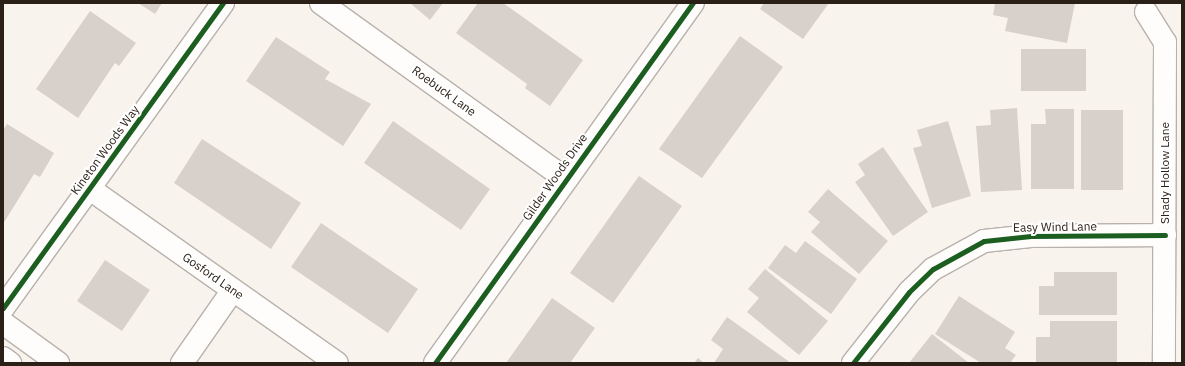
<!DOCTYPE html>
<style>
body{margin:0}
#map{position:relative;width:1185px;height:366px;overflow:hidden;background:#f9f3ee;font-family:"IBM Plex Sans",sans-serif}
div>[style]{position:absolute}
.building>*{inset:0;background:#d8d0ca}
.roads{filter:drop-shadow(1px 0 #b9b1ab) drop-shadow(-1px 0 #b9b1ab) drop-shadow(0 1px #b9b1ab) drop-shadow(0 -1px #b9b1ab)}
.street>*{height:22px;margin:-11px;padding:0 11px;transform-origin:11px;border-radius:11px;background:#fefdfc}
.cycleway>*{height:5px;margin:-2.5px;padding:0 2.5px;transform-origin:2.5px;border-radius:2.5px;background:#1b5e20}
span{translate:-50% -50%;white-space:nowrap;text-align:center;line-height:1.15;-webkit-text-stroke:4px #fff;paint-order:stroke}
.street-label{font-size:12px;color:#2b2018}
.frame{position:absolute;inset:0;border:4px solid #2b2018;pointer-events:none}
</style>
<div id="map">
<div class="building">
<div style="clip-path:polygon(138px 3px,162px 3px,155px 14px)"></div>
<div style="clip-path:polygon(410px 3px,443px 3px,430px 20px)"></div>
<div style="clip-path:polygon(478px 3px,503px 3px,583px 60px,550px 106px,525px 88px,527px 84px,456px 33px)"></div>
<div style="clip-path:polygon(764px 3px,829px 3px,803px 39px,760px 9px)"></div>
<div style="clip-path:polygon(995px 3px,1075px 3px,1067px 43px,1005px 31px,1008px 18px,993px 15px)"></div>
<div style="clip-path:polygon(90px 11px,136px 43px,119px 66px,115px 63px,78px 118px,36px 89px)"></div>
<div style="clip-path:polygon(740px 36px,783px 67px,702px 178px,659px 149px)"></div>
<div style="clip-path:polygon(276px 37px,330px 72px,325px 79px,371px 104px,343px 146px,246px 81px)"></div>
<div style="clip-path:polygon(1021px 49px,1086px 49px,1086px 91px,1021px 91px)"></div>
<div style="clip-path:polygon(1017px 108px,1022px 190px,981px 192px,976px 126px,991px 125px,990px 110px)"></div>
<div style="clip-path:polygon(1045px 109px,1074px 109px,1074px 189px,1031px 189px,1031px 124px,1046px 124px)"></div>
<div style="clip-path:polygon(1081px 110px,1123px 110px,1123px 190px,1081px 190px)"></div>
<div style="clip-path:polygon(393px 121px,490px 189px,461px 230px,364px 163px)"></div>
<div style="clip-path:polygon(948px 121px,971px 196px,932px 208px,913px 148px,922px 146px,917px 130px)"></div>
<div style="clip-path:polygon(7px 124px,54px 153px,40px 177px,34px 174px,3px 224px,3px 130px)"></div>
<div style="clip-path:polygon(202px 139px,301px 203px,271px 249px,174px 183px)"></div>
<div style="clip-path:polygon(883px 147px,928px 212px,893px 236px,855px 182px,865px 175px,858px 164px)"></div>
<div style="clip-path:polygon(639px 176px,682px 206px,613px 303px,570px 273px)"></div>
<div style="clip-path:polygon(828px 189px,888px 241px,859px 274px,811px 232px,820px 222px,808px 212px)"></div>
<div style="clip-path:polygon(321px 223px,418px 289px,388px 333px,291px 267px)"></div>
<div style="clip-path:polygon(805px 241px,857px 279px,831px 314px,768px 268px,785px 245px,796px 253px)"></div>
<div style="clip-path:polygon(105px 260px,150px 290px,122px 331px,77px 301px)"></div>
<div style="clip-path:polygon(765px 269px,828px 321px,799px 355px,747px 312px,759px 298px,748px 289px)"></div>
<div style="clip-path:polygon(1054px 272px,1117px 272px,1117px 315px,1039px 315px,1039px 286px,1054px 286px)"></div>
<div style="clip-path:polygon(959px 296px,1015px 332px,1005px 348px,1016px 355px,1010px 363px,981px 363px,935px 334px)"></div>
<div style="clip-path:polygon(552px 298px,595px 328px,570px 363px,506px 363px)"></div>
<div style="clip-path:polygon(727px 317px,791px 363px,714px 363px,723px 349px,711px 340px)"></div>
<div style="clip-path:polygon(1050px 321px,1117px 321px,1117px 363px,1036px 363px,1036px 337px,1050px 337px)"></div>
<div style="clip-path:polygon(932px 334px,969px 363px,909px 363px)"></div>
<div style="clip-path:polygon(698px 358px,704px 363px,694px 363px)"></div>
</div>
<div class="roads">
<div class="street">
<div style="left:321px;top:3px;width:302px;rotate:35.7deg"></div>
<div style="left:1146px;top:12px;width:36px;rotate:58deg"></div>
<div style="left:1165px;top:42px;width:321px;rotate:90.2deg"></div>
<div style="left:90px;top:189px;width:302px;rotate:35.2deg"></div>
<div style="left:3px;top:308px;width:376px;rotate:-54.2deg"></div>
<div style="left:3px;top:323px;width:68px;rotate:36deg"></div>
<div style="left:3px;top:358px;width:9px;rotate:36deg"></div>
<div style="left:182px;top:363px;width:89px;rotate:-55.1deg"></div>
<div style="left:435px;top:363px;width:443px;rotate:-54.4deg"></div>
<div style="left:853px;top:363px;width:90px;rotate:-51.7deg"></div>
<div style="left:909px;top:292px;width:33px;rotate:-44deg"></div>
<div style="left:933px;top:269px;width:58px;rotate:-28.8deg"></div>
<div style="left:984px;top:241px;width:47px;rotate:-6.1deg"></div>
<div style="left:1031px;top:236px;width:134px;rotate:-0.4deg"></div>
</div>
</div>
<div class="cycleway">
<div style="left:3px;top:308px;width:376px;rotate:-54.2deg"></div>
<div style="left:435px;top:363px;width:443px;rotate:-54.4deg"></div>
<div style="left:853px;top:363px;width:90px;rotate:-51.7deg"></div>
<div style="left:909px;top:292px;width:33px;rotate:-44deg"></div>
<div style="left:933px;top:269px;width:58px;rotate:-28.8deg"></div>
<div style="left:984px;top:241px;width:47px;rotate:-6.1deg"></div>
<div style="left:1031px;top:236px;width:134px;rotate:-0.4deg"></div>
</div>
<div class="street-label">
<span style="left:444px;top:91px;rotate:36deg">Roebuck Lane</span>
<span style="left:105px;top:150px;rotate:-54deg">Kineton Woods Way</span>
<span style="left:1165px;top:173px;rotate:-90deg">Shady Hollow Lane</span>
<span style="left:555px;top:177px;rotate:-55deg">Gilder Woods Drive</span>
<span style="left:1055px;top:227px;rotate:-1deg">Easy Wind Lane</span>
<span style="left:213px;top:276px;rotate:35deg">Gosford Lane</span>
</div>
<div class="frame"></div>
</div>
